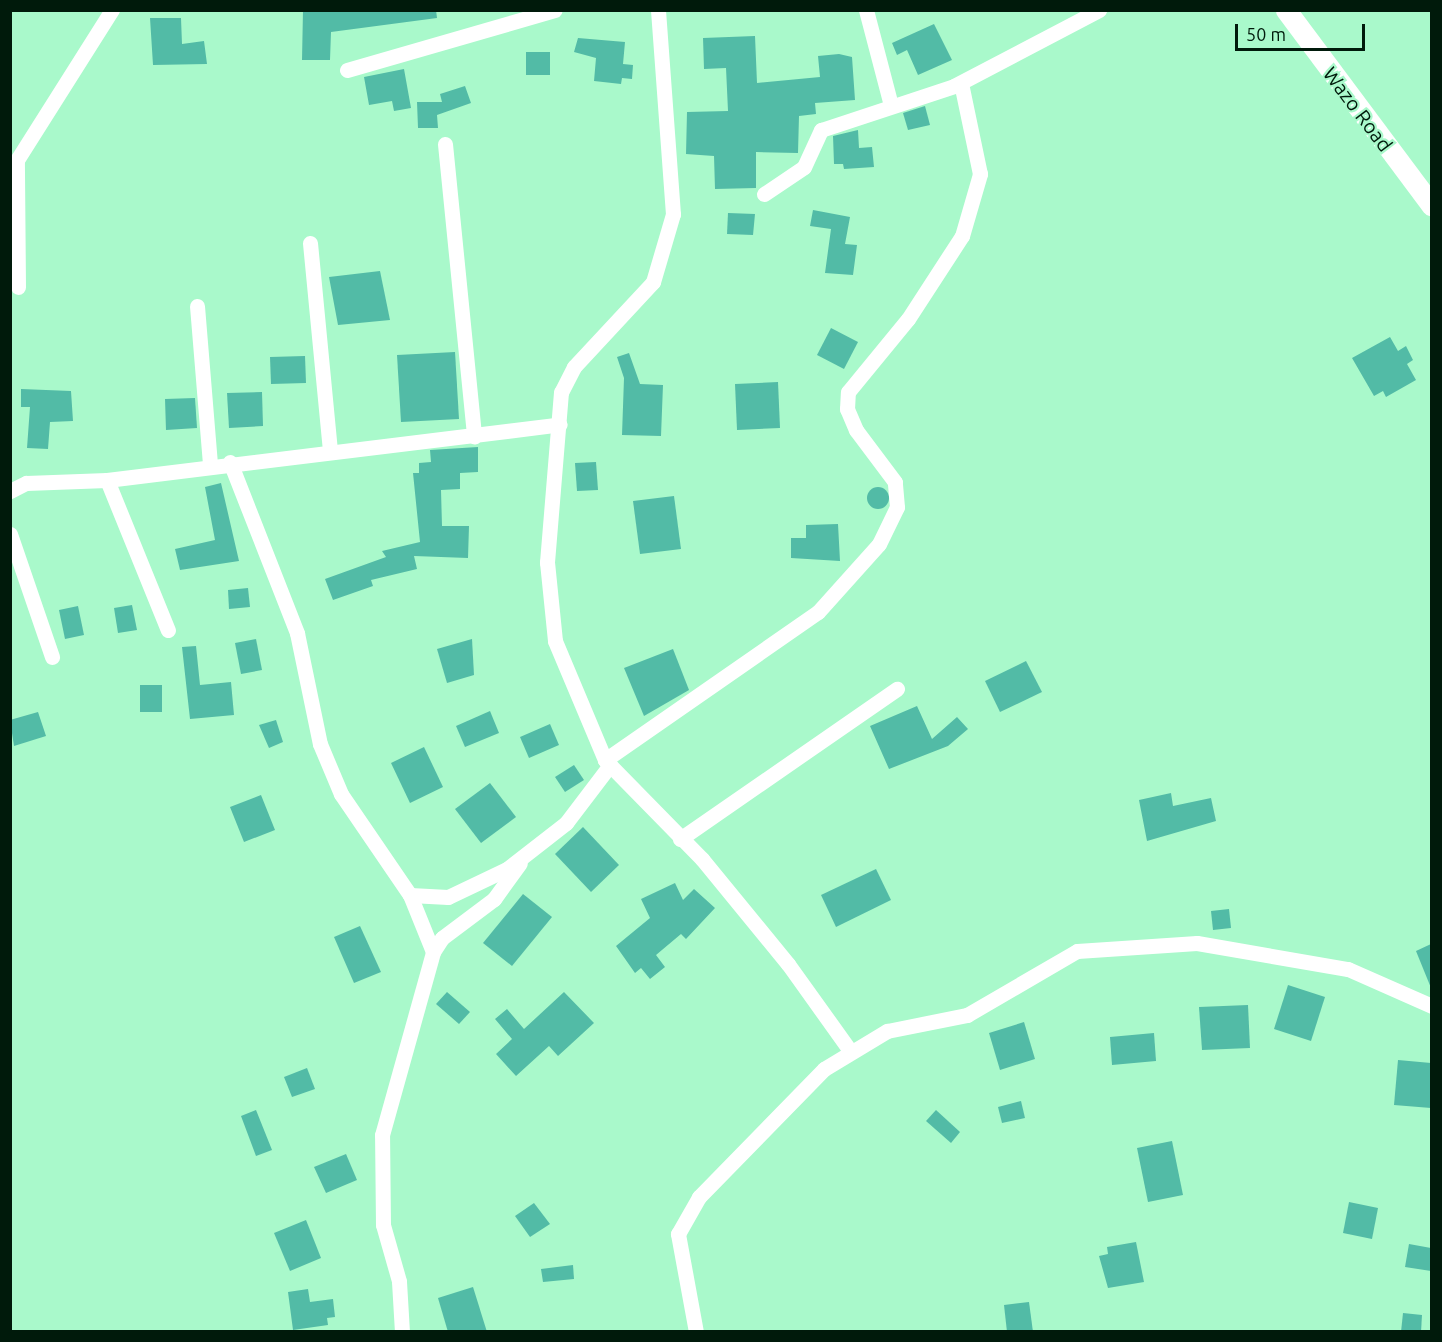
<!DOCTYPE html>
<style>
body{margin:0}
#map{position:relative;width:1442px;height:1342px;overflow:hidden;background:#a9f9cb;font-family:Ubuntu,sans-serif}
div>[style]{position:absolute}
.building>*{inset:0;background:#52bba6}
.round{border-radius:50%}
.street>*{height:15px;margin:-7.5px;padding:0 7.5px;transform-origin:7.5px;border-radius:7.5px;background:#fff}
.secondary>*{height:21px;margin:-10.5px;padding:0 10.5px;transform-origin:10.5px;border-radius:10.5px;background:#fff}
span{translate:-50% -50%;white-space:nowrap;text-align:center;line-height:1.15;-webkit-text-stroke:4.5px #a9f9cb;paint-order:stroke}
.street-label{font-size:20px;color:#001a0b}
.frame{position:absolute;inset:0;border:12px solid #001a0b;pointer-events:none}
.scale{position:absolute;left:1235px;top:24px;width:130px;height:27px;box-sizing:border-box;border:3px solid #001a0b;border-top:0;padding-left:8px;font-size:18px;line-height:21px;white-space:nowrap;color:#001a0b;-webkit-text-stroke:4px #a9f9cb;paint-order:stroke}
</style>
<div id="map">
<div class="building">
<div style="clip-path:polygon(303px 10px,436px 10px,437px 18px,331px 32px,330px 60px,302px 60px)"></div>
<div style="clip-path:polygon(150px 18px,181px 18px,182px 44px,204px 41px,207px 64px,153px 65px)"></div>
<div style="clip-path:polygon(934px 24px,952px 60px,918px 75px,907px 50px,897px 55px,892px 43px)"></div>
<div style="clip-path:polygon(755px 36px,757px 83px,820px 77px,818px 56px,839px 54px,852px 57px,855px 100px,815px 103px,816px 114px,799px 116px,798px 153px,756px 152px,756px 188px,715px 189px,714px 156px,686px 154px,687px 112px,728px 111px,726px 68px,704px 69px,703px 38px)"></div>
<div style="clip-path:polygon(578px 38px,625px 42px,623px 64px,633px 65px,632px 79px,622px 78px,621px 84px,594px 81px,596px 58px,574px 52px)"></div>
<div style="clip-path:polygon(526px 52px,550px 52px,550px 75px,526px 75px)"></div>
<div style="clip-path:polygon(404px 69px,411px 108px,394px 111px,392px 101px,369px 105px,364px 77px)"></div>
<div style="clip-path:polygon(465px 86px,471px 103px,437px 115px,438px 128px,418px 128px,417px 102px,442px 102px,440px 94px)"></div>
<div style="clip-path:polygon(925px 106px,930px 125px,908px 130px,903px 113px)"></div>
<div style="clip-path:polygon(858px 130px,859px 148px,872px 147px,874px 167px,844px 169px,843px 164px,834px 164px,833px 136px)"></div>
<div style="clip-path:polygon(813px 210px,850px 217px,845px 244px,857px 245px,853px 275px,825px 273px,831px 229px,810px 226px)"></div>
<div style="clip-path:polygon(728px 213px,755px 214px,753px 235px,727px 234px)"></div>
<div style="clip-path:polygon(380px 271px,390px 320px,338px 325px,329px 277px)"></div>
<div style="clip-path:polygon(831px 328px,858px 342px,844px 369px,817px 355px)"></div>
<div style="clip-path:polygon(1390px 337px,1398px 351px,1406px 346px,1413px 360px,1407px 364px,1416px 380px,1386px 397px,1383px 391px,1374px 396px,1352px 358px)"></div>
<div style="clip-path:polygon(455px 352px,459px 419px,401px 422px,397px 355px)"></div>
<div style="clip-path:polygon(629px 353px,640px 384px,663px 385px,661px 436px,622px 435px,624px 378px,617px 357px)"></div>
<div style="clip-path:polygon(305px 356px,306px 383px,271px 384px,270px 357px)"></div>
<div style="clip-path:polygon(778px 382px,780px 428px,737px 430px,735px 384px)"></div>
<div style="clip-path:polygon(21px 389px,71px 391px,73px 421px,50px 422px,48px 449px,27px 448px,30px 407px,21px 407px)"></div>
<div style="clip-path:polygon(262px 392px,263px 426px,229px 428px,227px 393px)"></div>
<div style="clip-path:polygon(195px 398px,197px 428px,166px 430px,165px 399px)"></div>
<div style="clip-path:polygon(478px 447px,478px 472px,460px 473px,460px 489px,441px 490px,442px 526px,469px 526px,468px 558px,414px 556px,417px 569px,371px 580px,373px 586px,333px 600px,325px 579px,386px 557px,382px 551px,420px 542px,413px 473px,419px 473px,419px 463px,431px 462px,430px 450px)"></div>
<div style="clip-path:polygon(596px 462px,598px 490px,577px 491px,575px 463px)"></div>
<div style="clip-path:polygon(221px 483px,239px 561px,180px 570px,175px 549px,215px 540px,205px 487px)"></div>
<div class="round" style="left:867px;top:487px;width:22px;height:22px"></div>
<div style="clip-path:polygon(674px 496px,681px 549px,640px 554px,633px 501px)"></div>
<div style="clip-path:polygon(838px 524px,840px 561px,791px 558px,791px 538px,806px 538px,806px 525px)"></div>
<div style="clip-path:polygon(248px 588px,250px 607px,229px 609px,228px 590px)"></div>
<div style="clip-path:polygon(132px 605px,137px 630px,118px 633px,114px 608px)"></div>
<div style="clip-path:polygon(78px 606px,84px 635px,65px 639px,59px 610px)"></div>
<div style="clip-path:polygon(256px 639px,262px 670px,241px 674px,235px 643px)"></div>
<div style="clip-path:polygon(472px 639px,474px 675px,447px 683px,437px 649px)"></div>
<div style="clip-path:polygon(196px 646px,200px 685px,231px 682px,234px 715px,190px 719px,182px 647px)"></div>
<div style="clip-path:polygon(673px 649px,689px 690px,644px 716px,624px 668px)"></div>
<div style="clip-path:polygon(1026px 661px,1042px 692px,1000px 712px,985px 681px)"></div>
<div style="clip-path:polygon(140px 685px,162px 685px,162px 712px,140px 712px)"></div>
<div style="clip-path:polygon(917px 706px,932px 739px,957px 717px,968px 729px,948px 746px,889px 769px,870px 726px)"></div>
<div style="clip-path:polygon(490px 711px,499px 733px,465px 747px,456px 726px)"></div>
<div style="clip-path:polygon(38px 712px,46px 736px,14px 746px,10px 720px)"></div>
<div style="clip-path:polygon(276px 720px,283px 742px,269px 748px,259px 725px)"></div>
<div style="clip-path:polygon(550px 724px,559px 745px,529px 758px,520px 737px)"></div>
<div style="clip-path:polygon(424px 747px,443px 787px,410px 803px,391px 763px)"></div>
<div style="clip-path:polygon(574px 765px,584px 780px,565px 792px,555px 777px)"></div>
<div style="clip-path:polygon(490px 783px,516px 817px,481px 843px,455px 809px)"></div>
<div style="clip-path:polygon(1171px 793px,1173px 806px,1211px 798px,1216px 821px,1147px 841px,1139px 800px)"></div>
<div style="clip-path:polygon(261px 795px,275px 830px,244px 842px,230px 807px)"></div>
<div style="clip-path:polygon(583px 827px,619px 865px,591px 892px,555px 854px)"></div>
<div style="clip-path:polygon(876px 869px,891px 900px,836px 927px,821px 895px)"></div>
<div style="clip-path:polygon(675px 883px,683px 900px,694px 889px,715px 908px,686px 939px,681px 934px,656px 955px,665px 967px,650px 979px,641px 968px,635px 973px,616px 946px,650px 918px,641px 899px)"></div>
<div style="clip-path:polygon(523px 894px,552px 917px,512px 966px,483px 943px)"></div>
<div style="clip-path:polygon(1229px 909px,1231px 928px,1213px 930px,1211px 911px)"></div>
<div style="clip-path:polygon(360px 926px,381px 972px,354px 983px,334px 937px)"></div>
<div style="clip-path:polygon(1431px 944px,1431px 988px,1416px 951px)"></div>
<div style="clip-path:polygon(1288px 985px,1325px 997px,1311px 1041px,1274px 1029px)"></div>
<div style="clip-path:polygon(447px 992px,470px 1012px,459px 1024px,436px 1004px)"></div>
<div style="clip-path:polygon(564px 992px,594px 1023px,558px 1056px,549px 1046px,516px 1076px,496px 1054px,512px 1039px,495px 1019px,507px 1009px,524px 1029px)"></div>
<div style="clip-path:polygon(1248px 1005px,1250px 1048px,1202px 1050px,1199px 1007px)"></div>
<div style="clip-path:polygon(1024px 1022px,1035px 1059px,1000px 1070px,989px 1033px)"></div>
<div style="clip-path:polygon(1154px 1033px,1156px 1061px,1112px 1065px,1110px 1037px)"></div>
<div style="clip-path:polygon(1398px 1060px,1431px 1063px,1431px 1108px,1394px 1105px)"></div>
<div style="clip-path:polygon(307px 1068px,315px 1089px,292px 1097px,284px 1077px)"></div>
<div style="clip-path:polygon(1021px 1101px,1025px 1118px,1002px 1123px,998px 1107px)"></div>
<div style="clip-path:polygon(256px 1110px,272px 1150px,256px 1156px,241px 1116px)"></div>
<div style="clip-path:polygon(936px 1110px,960px 1132px,951px 1143px,926px 1121px)"></div>
<div style="clip-path:polygon(1172px 1141px,1183px 1195px,1148px 1202px,1137px 1148px)"></div>
<div style="clip-path:polygon(346px 1154px,357px 1180px,326px 1193px,314px 1167px)"></div>
<div style="clip-path:polygon(1349px 1202px,1378px 1208px,1372px 1239px,1343px 1233px)"></div>
<div style="clip-path:polygon(534px 1203px,550px 1224px,530px 1237px,515px 1216px)"></div>
<div style="clip-path:polygon(306px 1220px,321px 1258px,290px 1271px,274px 1233px)"></div>
<div style="clip-path:polygon(1136px 1242px,1144px 1282px,1108px 1288px,1099px 1256px,1108px 1254px,1107px 1247px)"></div>
<div style="clip-path:polygon(1409px 1244px,1431px 1248px,1431px 1271px,1405px 1267px)"></div>
<div style="clip-path:polygon(573px 1265px,574px 1279px,543px 1282px,541px 1269px)"></div>
<div style="clip-path:polygon(473px 1287px,487px 1332px,448px 1332px,438px 1298px)"></div>
<div style="clip-path:polygon(308px 1289px,310px 1302px,333px 1299px,335px 1317px,327px 1318px,328px 1325px,293px 1330px,288px 1292px)"></div>
<div style="clip-path:polygon(1029px 1302px,1033px 1332px,1007px 1332px,1004px 1305px)"></div>
<div style="clip-path:polygon(1403px 1313px,1422px 1315px,1421px 1332px,1401px 1332px)"></div>
</div>
<div class="street">
<div style="left:658px;top:10px;width:205px;rotate:85.8deg"></div>
<div style="left:673px;top:214px;width:71px;rotate:106.4deg"></div>
<div style="left:653px;top:282px;width:116px;rotate:132.9deg"></div>
<div style="left:574px;top:367px;width:28px;rotate:117deg"></div>
<div style="left:561px;top:392px;width:171px;rotate:94.7deg"></div>
<div style="left:547px;top:562px;width:79px;rotate:84.2deg"></div>
<div style="left:555px;top:641px;width:129px;rotate:67.2deg"></div>
<div style="left:605px;top:760px;width:139px;rotate:45.6deg"></div>
<div style="left:702px;top:859px;width:136px;rotate:50.7deg"></div>
<div style="left:788px;top:964px;width:108px;rotate:54.4deg"></div>
<div style="left:866px;top:10px;width:98px;rotate:75.3deg"></div>
<div style="left:347px;top:70px;width:216px;rotate:-16.1deg"></div>
<div style="left:445px;top:144px;width:294px;rotate:84.3deg"></div>
<div style="left:764px;top:194px;width:48px;rotate:-34deg"></div>
<div style="left:804px;top:167px;width:41px;rotate:-65.3deg"></div>
<div style="left:821px;top:130px;width:140px;rotate:-18.3deg"></div>
<div style="left:954px;top:86px;width:164px;rotate:-27.7deg"></div>
<div style="left:310px;top:243px;width:208px;rotate:84.5deg"></div>
<div style="left:18px;top:287px;width:127px;rotate:-90.5deg"></div>
<div style="left:17px;top:160px;width:178px;rotate:-57.7deg"></div>
<div style="left:197px;top:306px;width:160px;rotate:85.3deg"></div>
<div style="left:230px;top:462px;width:184px;rotate:68.6deg"></div>
<div style="left:297px;top:633px;width:113px;rotate:78.3deg"></div>
<div style="left:320px;top:744px;width:54px;rotate:67.2deg"></div>
<div style="left:341px;top:794px;width:122px;rotate:55.7deg"></div>
<div style="left:410px;top:895px;width:38px;rotate:3deg"></div>
<div style="left:448px;top:897px;width:65px;rotate:-25.4deg"></div>
<div style="left:507px;top:869px;width:75px;rotate:-37.9deg"></div>
<div style="left:566px;top:823px;width:73px;rotate:-52.8deg"></div>
<div style="left:107px;top:480px;width:162px;rotate:67.9deg"></div>
<div style="left:10px;top:491px;width:18px;rotate:-27deg"></div>
<div style="left:26px;top:483px;width:81px;rotate:-2.1deg"></div>
<div style="left:107px;top:480px;width:456px;rotate:-7deg"></div>
<div style="left:10px;top:534px;width:130px;rotate:71.1deg"></div>
<div style="left:605px;top:760px;width:259px;rotate:-34.8deg"></div>
<div style="left:818px;top:612px;width:91px;rotate:-48.1deg"></div>
<div style="left:879px;top:544px;width:41px;rotate:-64.1deg"></div>
<div style="left:897px;top:507px;width:25px;rotate:-95deg"></div>
<div style="left:895px;top:482px;width:65px;rotate:-126.9deg"></div>
<div style="left:856px;top:430px;width:23px;rotate:-113deg"></div>
<div style="left:847px;top:409px;width:17px;rotate:-87deg"></div>
<div style="left:848px;top:392px;width:94px;rotate:-50.6deg"></div>
<div style="left:908px;top:319px;width:99px;rotate:-57deg"></div>
<div style="left:962px;top:236px;width:65px;rotate:-73.8deg"></div>
<div style="left:980px;top:174px;width:93px;rotate:-101.8deg"></div>
<div style="left:680px;top:839px;width:264px;rotate:-34.7deg"></div>
<div style="left:410px;top:895px;width:61px;rotate:68deg"></div>
<div style="left:402px;top:1332px;width:51px;rotate:-93.4deg"></div>
<div style="left:399px;top:1281px;width:58px;rotate:-105.9deg"></div>
<div style="left:383px;top:1225px;width:90px;rotate:-90.6deg"></div>
<div style="left:382px;top:1135px;width:190px;rotate:-74.4deg"></div>
<div style="left:433px;top:952px;width:17px;rotate:-57deg"></div>
<div style="left:442px;top:938px;width:65px;rotate:-36.9deg"></div>
<div style="left:494px;top:899px;width:44px;rotate:-54.2deg"></div>
<div style="left:696px;top:1332px;width:100px;rotate:-100.4deg"></div>
<div style="left:678px;top:1234px;width:43px;rotate:-60.4deg"></div>
<div style="left:699px;top:1197px;width:179px;rotate:-45.7deg"></div>
<div style="left:824px;top:1069px;width:74px;rotate:-31.1deg"></div>
<div style="left:887px;top:1031px;width:82px;rotate:-11.3deg"></div>
<div style="left:967px;top:1015px;width:127px;rotate:-30.2deg"></div>
<div style="left:1077px;top:951px;width:120px;rotate:-3.8deg"></div>
<div style="left:1197px;top:943px;width:153px;rotate:9.8deg"></div>
<div style="left:1348px;top:969px;width:92px;rotate:23.8deg"></div>
</div>
<div class="secondary">
<div style="left:1286px;top:10px;width:244px;rotate:53.3deg"></div>
</div>
<div class="street-label">
<span style="left:1358px;top:109px;rotate:53deg">Wazo Road</span>
</div>
<div class="frame"></div>
<div class="scale">50 m</div>
</div>
